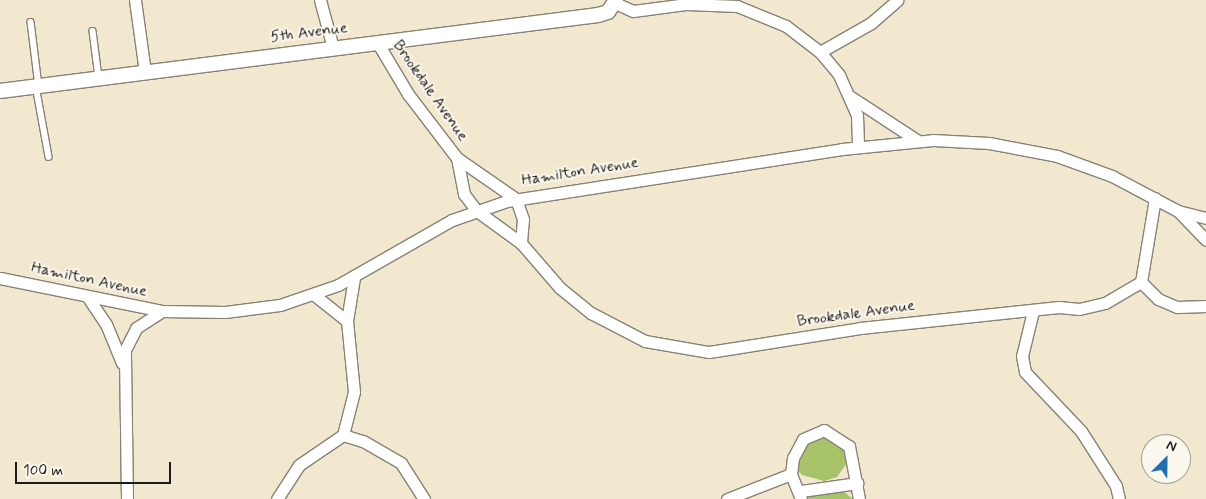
<!DOCTYPE html>
<style>
body{margin:0}
#map{position:relative;width:1206px;height:499px;overflow:hidden;background:#f2e8cf;font-family:Mynerve,sans-serif}
div>[style]{position:absolute}
.green>*{inset:0;background:#a7c268}
.roads{filter:drop-shadow(1px 0 #878276) drop-shadow(-1px 0 #878276) drop-shadow(0 1px #878276) drop-shadow(0 -1px #878276)}
.service>*{height:5.5px;margin:-2.75px;padding:0 2.75px;transform-origin:2.75px;border-radius:2.75px;background:#fff}
.minor>*{height:11px;margin:-5.5px;padding:0 5.5px;transform-origin:5.5px;border-radius:5.5px;background:#fff}
.tertiary>*{height:14px;margin:-7px;padding:0 7px;transform-origin:7px;border-radius:7px;background:#fff}
span{translate:-50% -50%;white-space:nowrap;text-align:center;line-height:1.15;-webkit-text-stroke:4px #fbf7ec;paint-order:stroke}
.street-label{font-size:16px;color:#1c1c1c}
.north{position:absolute;left:1141px;top:434px;width:50px;height:50px;box-sizing:border-box;background:#fbf7ec;border:1px solid #a29f99;border-radius:50%;rotate:23deg;font-size:14px;font-weight:700;line-height:20px;text-align:center;color:#1c1c1c}
.north::after{content:'';display:block;margin:auto;width:18px;height:22px;background:#1f6fb2;clip-path:polygon(50% 0,100% 100%,50% 72%,0 100%)}
.scale{position:absolute;left:15px;top:462px;width:156px;height:22px;box-sizing:border-box;border:2px solid #1c1c1c;border-top:0;padding-left:6px;font-size:15px;line-height:18px;white-space:nowrap;color:#1c1c1c;-webkit-text-stroke:4px #fbf7ec;paint-order:stroke}
</style>
<div id="map">
<div class="green">
<div style="clip-path:polygon(820px 436px,842px 444px,849px 460px,837px 477px,824px 481px,802px 475px,796px 468px,804px 448px)"></div>
<div style="clip-path:polygon(843px 491px,853px 499px,806px 499px,815px 493px)"></div>
</div>
<div class="roads">
<div class="service">
<div style="left:31px;top:22px;width:64px;rotate:82.9deg"></div>
<div style="left:93px;top:31px;width:47px;rotate:82.7deg"></div>
<div style="left:36px;top:86px;width:72px;rotate:79.6deg"></div>
</div>
<div class="minor">
<div style="left:135px;top:0;width:73px;rotate:82.1deg"></div>
<div style="left:320px;top:0;width:50px;rotate:74.8deg"></div>
<div style="left:615px;top:3px;width:20px;rotate:24deg"></div>
<div style="left:633px;top:11px;width:53px;rotate:-7.5deg"></div>
<div style="left:686px;top:4px;width:51px;rotate:2.2deg"></div>
<div style="left:737px;top:6px;width:53px;rotate:22.2deg"></div>
<div style="left:786px;top:26px;width:43px;rotate:37.4deg"></div>
<div style="left:820px;top:52px;width:30px;rotate:50deg"></div>
<div style="left:839px;top:75px;width:44px;rotate:65.8deg"></div>
<div style="left:857px;top:115px;width:32px;rotate:88deg"></div>
<div style="left:377px;top:42px;width:61px;rotate:59.2deg"></div>
<div style="left:408px;top:94px;width:81px;rotate:52.6deg"></div>
<div style="left:457px;top:158px;width:37px;rotate:79deg"></div>
<div style="left:464px;top:194px;width:21px;rotate:53deg"></div>
<div style="left:477px;top:211px;width:54px;rotate:36deg"></div>
<div style="left:521px;top:243px;width:60px;rotate:49.1deg"></div>
<div style="left:560px;top:288px;width:40px;rotate:39deg"></div>
<div style="left:591px;top:313px;width:61px;rotate:27.4deg"></div>
<div style="left:645px;top:341px;width:65px;rotate:9.8deg"></div>
<div style="left:709px;top:352px;width:153px;rotate:-9deg"></div>
<div style="left:860px;top:328px;width:200px;rotate:-6deg"></div>
<div style="left:1059px;top:307px;width:20px;rotate:6deg"></div>
<div style="left:1079px;top:309px;width:27px;rotate:-13deg"></div>
<div style="left:1105px;top:303px;width:42px;rotate:-30.3deg"></div>
<div style="left:820px;top:52px;width:59px;rotate:-29.6deg"></div>
<div style="left:871px;top:23px;width:35px;rotate:-41deg"></div>
<div style="left:851px;top:97px;width:80px;rotate:33.3deg"></div>
<div style="left:457px;top:158px;width:72px;rotate:34.8deg"></div>
<div style="left:516px;top:199px;width:21px;rotate:71deg"></div>
<div style="left:523px;top:219px;width:24px;rotate:95deg"></div>
<div style="left:1178px;top:211px;width:40px;rotate:46deg"></div>
<div style="left:0;top:278px;width:165px;rotate:11.5deg"></div>
<div style="left:162px;top:311px;width:63px;rotate:0.9deg"></div>
<div style="left:225px;top:312px;width:55px;rotate:-7.3deg"></div>
<div style="left:280px;top:305px;width:61px;rotate:-19deg"></div>
<div style="left:338px;top:285px;width:131px;rotate:-29.7deg"></div>
<div style="left:452px;top:220px;width:58px;rotate:-19.1deg"></div>
<div style="left:507px;top:201px;width:339px;rotate:-8.8deg"></div>
<div style="left:842px;top:149px;width:91px;rotate:-5.6deg"></div>
<div style="left:933px;top:140px;width:56px;rotate:3.1deg"></div>
<div style="left:989px;top:143px;width:69px;rotate:10.8deg"></div>
<div style="left:1057px;top:156px;width:59px;rotate:20deg"></div>
<div style="left:1112px;top:176px;width:75px;rotate:27.9deg"></div>
<div style="left:1178px;top:211px;width:29px;rotate:14deg"></div>
<div style="left:1141px;top:282px;width:85px;rotate:-80.5deg"></div>
<div style="left:1141px;top:282px;width:24px;rotate:45deg"></div>
<div style="left:1158px;top:299px;width:21px;rotate:23deg"></div>
<div style="left:1177px;top:307px;width:29px;rotate:-2deg"></div>
<div style="left:313px;top:294px;width:43px;rotate:38.5deg"></div>
<div style="left:89px;top:299px;width:30px;rotate:56deg"></div>
<div style="left:106px;top:324px;width:42px;rotate:67.7deg"></div>
<div style="left:1033px;top:311px;width:46px;rotate:103.7deg"></div>
<div style="left:1022px;top:356px;width:16px;rotate:79deg"></div>
<div style="left:1025px;top:372px;width:81px;rotate:46.5deg"></div>
<div style="left:1081px;top:431px;width:65px;rotate:57.5deg"></div>
<div style="left:1116px;top:486px;width:13px;rotate:77deg"></div>
<div style="left:343px;top:435px;width:21px;rotate:17deg"></div>
<div style="left:363px;top:441px;width:44px;rotate:30.1deg"></div>
<div style="left:401px;top:463px;width:43px;rotate:57.4deg"></div>
<div style="left:801px;top:491px;width:57px;rotate:-8.1deg"></div>
<div style="left:127px;top:499px;width:149px;rotate:-90.8deg"></div>
<div style="left:125px;top:350px;width:25px;rotate:-63deg"></div>
<div style="left:136px;top:328px;width:31px;rotate:-33deg"></div>
<div style="left:277px;top:499px;width:40px;rotate:-57.1deg"></div>
<div style="left:299px;top:465px;width:53px;rotate:-34.3deg"></div>
<div style="left:343px;top:435px;width:44px;rotate:-75.7deg"></div>
<div style="left:354px;top:392px;width:71px;rotate:-95.6deg"></div>
<div style="left:347px;top:321px;width:44px;rotate:-80.8deg"></div>
<div style="left:727px;top:499px;width:69px;rotate:-21.3deg"></div>
<div style="left:801px;top:499px;width:27px;rotate:-112deg"></div>
<div style="left:791px;top:474px;width:16px;rotate:-83deg"></div>
<div style="left:793px;top:458px;width:21px;rotate:-62deg"></div>
<div style="left:803px;top:439px;width:23px;rotate:-23deg"></div>
<div style="left:824px;top:430px;width:30px;rotate:33deg"></div>
<div style="left:849px;top:446px;width:54px;rotate:79.3deg"></div>
</div>
<div class="tertiary">
<div style="left:0;top:91px;width:603px;rotate:-7.24deg"></div>
<div style="left:598px;top:15px;width:10px;rotate:-17deg"></div>
<div style="left:608px;top:12px;width:14px;rotate:-56deg"></div>
</div>
</div>
<div class="street-label">
<span style="left:309px;top:33px;rotate:-7deg">5th Avenue</span>
<span style="left:430px;top:91px;rotate:55deg">Brookdale Avenue</span>
<span style="left:580px;top:172px;rotate:-9deg">Hamilton Avenue</span>
<span style="left:89px;top:280px;rotate:12deg">Hamilton Avenue</span>
<span style="left:856px;top:314px;rotate:-8deg">Brookdale Avenue</span>
</div>
<div class="north">N</div>
<div class="scale">100 m</div>
</div>
